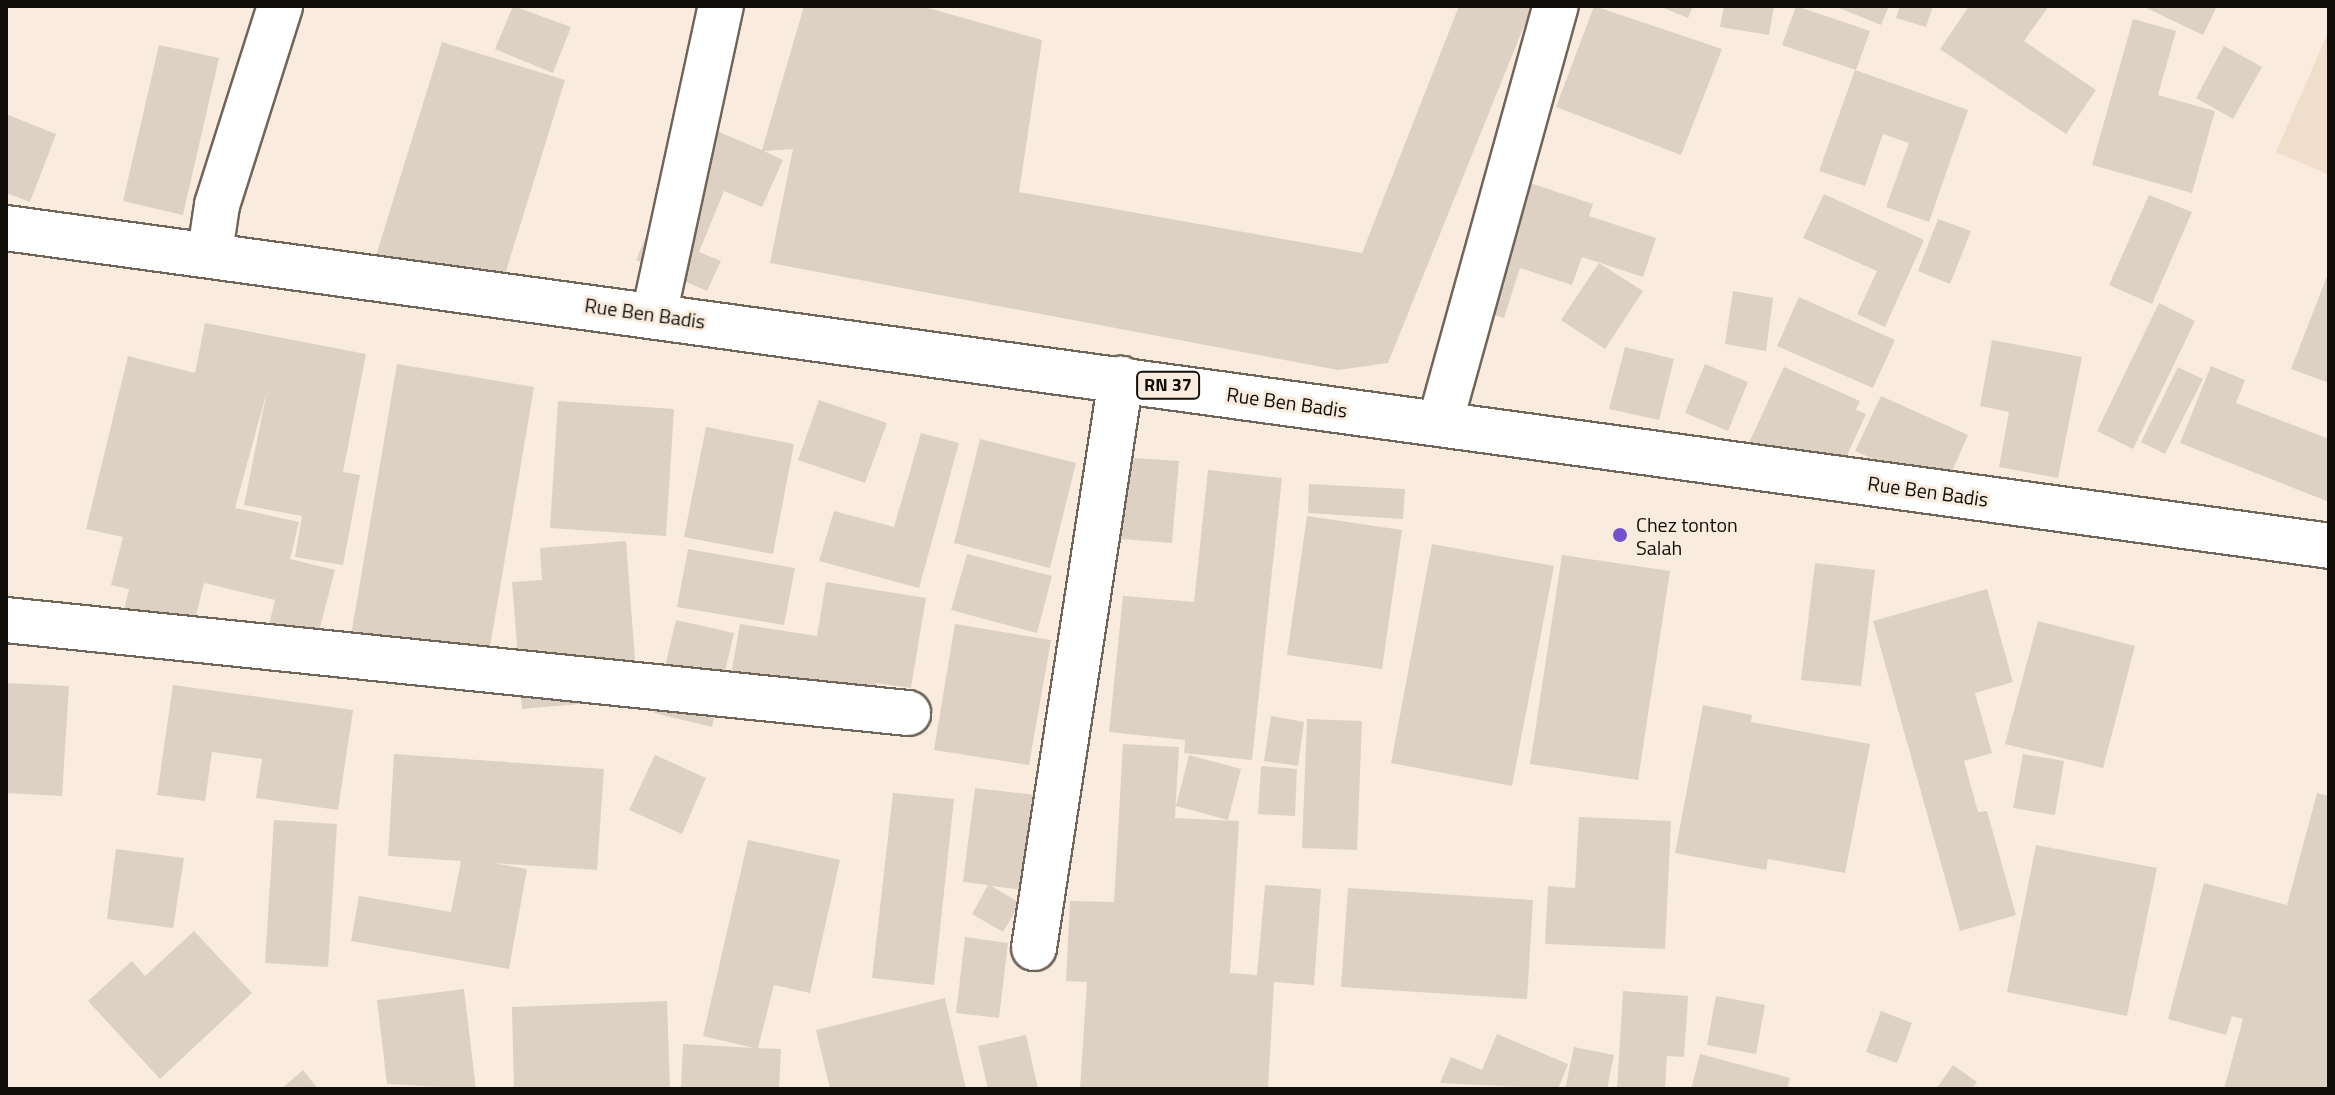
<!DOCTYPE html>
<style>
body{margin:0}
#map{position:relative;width:2335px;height:1095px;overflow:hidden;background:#f9ecdf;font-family:"Titillium Web",sans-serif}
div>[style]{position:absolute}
.built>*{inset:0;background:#efdecb}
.building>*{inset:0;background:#ddd1c4}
.roads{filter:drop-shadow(2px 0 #70655a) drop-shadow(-2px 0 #70655a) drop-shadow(0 2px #70655a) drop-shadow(0 -2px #70655a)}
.street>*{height:44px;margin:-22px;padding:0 22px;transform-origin:22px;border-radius:22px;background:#fff}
.primary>*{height:44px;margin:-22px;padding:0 22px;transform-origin:22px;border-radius:22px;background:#fff}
.dots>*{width:22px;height:22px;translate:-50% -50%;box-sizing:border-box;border:4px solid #f9ecdf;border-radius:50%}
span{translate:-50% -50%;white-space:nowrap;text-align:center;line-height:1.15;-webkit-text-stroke:6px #f9ecdf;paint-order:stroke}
.shield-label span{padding:2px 6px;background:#f9ecdf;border:2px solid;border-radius:6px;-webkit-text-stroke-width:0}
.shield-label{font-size:18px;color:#120e09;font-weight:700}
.street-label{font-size:20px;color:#120e09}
.poi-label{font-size:20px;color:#120e09}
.left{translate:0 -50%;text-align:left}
.frame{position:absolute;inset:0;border:8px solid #120e09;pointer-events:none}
</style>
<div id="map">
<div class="built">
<div style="clip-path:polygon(2329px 30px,2329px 175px,2276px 152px)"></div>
</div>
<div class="building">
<div style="clip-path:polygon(513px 6px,571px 27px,553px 73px,495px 49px)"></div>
<div style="clip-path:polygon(804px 6px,921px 6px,1042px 40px,1019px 192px,1362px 253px,1459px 6px,1532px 6px,1388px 363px,1338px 370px,770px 263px,793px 149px,764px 151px,783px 160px,762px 207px,724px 191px,699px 252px,721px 261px,707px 291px,636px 260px,695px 122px,762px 150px)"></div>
<div style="clip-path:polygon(1594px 6px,1722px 49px,1681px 155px,1556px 107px)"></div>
<div style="clip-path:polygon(1659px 6px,1693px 6px,1688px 18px)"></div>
<div style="clip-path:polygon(1724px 6px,1774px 6px,1769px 35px,1720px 27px)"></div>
<div style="clip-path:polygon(1796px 6px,1870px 31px,1856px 70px,1782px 45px)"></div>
<div style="clip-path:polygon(1834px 6px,1889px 6px,1881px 25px)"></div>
<div style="clip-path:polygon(1900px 6px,1933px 6px,1926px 27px,1896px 18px)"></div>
<div style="clip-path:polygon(1969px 6px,2049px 6px,2024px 41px,2096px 90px,2066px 134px,1940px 49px)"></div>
<div style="clip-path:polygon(2142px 6px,2217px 6px,2203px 35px)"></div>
<div style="clip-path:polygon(2133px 19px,2176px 31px,2158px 95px,2215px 111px,2192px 193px,2092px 165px)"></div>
<div style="clip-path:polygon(442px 42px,565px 80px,498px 297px,375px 259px)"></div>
<div style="clip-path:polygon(159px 45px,219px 58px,183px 215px,123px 201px)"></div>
<div style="clip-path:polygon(2224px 46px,2262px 67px,2233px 119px,2196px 98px)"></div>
<div style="clip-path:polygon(1855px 70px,1968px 110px,1929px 222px,1886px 207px,1909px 143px,1883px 134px,1865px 186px,1819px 171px)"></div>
<div style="clip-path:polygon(6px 114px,56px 134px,30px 202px,6px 193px)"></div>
<div style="clip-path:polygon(1512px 177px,1593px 204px,1589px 216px,1656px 238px,1643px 277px,1582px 257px,1572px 285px,1520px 268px,1504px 318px,1468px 307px)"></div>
<div style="clip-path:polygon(1824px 194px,1924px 240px,1885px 327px,1857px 314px,1877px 271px,1803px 238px)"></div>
<div style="clip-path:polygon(2149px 195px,2192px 212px,2152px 304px,2109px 285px)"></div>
<div style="clip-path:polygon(1938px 219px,1971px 231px,1950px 284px,1918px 271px)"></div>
<div style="clip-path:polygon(1599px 263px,1643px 291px,1605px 349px,1561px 320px)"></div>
<div style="clip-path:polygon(2329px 271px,2329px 383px,2291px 369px)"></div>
<div style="clip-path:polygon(1733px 291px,1773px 298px,1766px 351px,1725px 344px)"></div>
<div style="clip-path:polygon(1799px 297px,1895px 340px,1873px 388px,1777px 346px)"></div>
<div style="clip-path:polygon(2159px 303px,2195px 321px,2133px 449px,2097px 431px)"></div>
<div style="clip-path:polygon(205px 323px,366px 354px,343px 472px,360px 475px,343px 565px,295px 557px,302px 516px,244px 505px,267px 391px,235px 508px,299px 522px,290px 559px,335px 570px,309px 670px,261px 659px,275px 600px,204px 583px,191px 636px,122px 619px,129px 589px,111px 585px,123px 537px,86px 529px,128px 356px,195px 373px)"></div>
<div style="clip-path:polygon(1992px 340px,2082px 357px,2058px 478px,1999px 467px,2009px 412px,1980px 406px)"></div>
<div style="clip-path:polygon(1625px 347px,1674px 359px,1659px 420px,1609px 409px)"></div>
<div style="clip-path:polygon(397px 364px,534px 387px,483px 688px,346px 665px)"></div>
<div style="clip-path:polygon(1705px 364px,1748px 382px,1728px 431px,1685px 413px)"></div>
<div style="clip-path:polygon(2211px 366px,2245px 380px,2236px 403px,2329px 439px,2329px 502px,2180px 443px)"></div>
<div style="clip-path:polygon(1784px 367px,1860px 401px,1856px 410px,1866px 414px,1834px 484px,1748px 445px)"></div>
<div style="clip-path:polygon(2178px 367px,2203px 379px,2165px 454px,2141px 442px)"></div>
<div style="clip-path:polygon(1881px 396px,1968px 435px,1944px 490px,1855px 451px)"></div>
<div style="clip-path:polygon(819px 400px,887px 423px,865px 483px,798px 460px)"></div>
<div style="clip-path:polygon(558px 401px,674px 409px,666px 536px,550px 528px)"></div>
<div style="clip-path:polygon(706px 427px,794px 444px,773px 554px,684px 537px)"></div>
<div style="clip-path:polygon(921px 433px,959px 443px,919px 588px,819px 561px,834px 511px,894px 527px)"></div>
<div style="clip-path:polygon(980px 439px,1076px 463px,1050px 568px,954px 543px)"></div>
<div style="clip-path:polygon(1105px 456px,1179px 461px,1172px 543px,1097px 537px)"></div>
<div style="clip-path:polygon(1208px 470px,1282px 478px,1252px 760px,1184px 753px,1185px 740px,1109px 732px,1123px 596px,1194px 602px)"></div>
<div style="clip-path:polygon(1309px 484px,1405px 489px,1403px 519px,1308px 513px)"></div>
<div style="clip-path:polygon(1307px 516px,1402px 530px,1382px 669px,1287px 655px)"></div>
<div style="clip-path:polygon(626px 541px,638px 699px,522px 709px,512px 582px,542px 580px,540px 548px)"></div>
<div style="clip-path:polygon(1432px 544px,1554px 566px,1512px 786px,1391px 763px)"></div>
<div style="clip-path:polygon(688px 549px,795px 568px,784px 625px,677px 607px)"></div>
<div style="clip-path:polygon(967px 554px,1052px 576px,1037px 633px,951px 610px)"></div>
<div style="clip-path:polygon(1562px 555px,1670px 571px,1638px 780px,1530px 764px)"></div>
<div style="clip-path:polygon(1815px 563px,1875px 570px,1861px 686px,1801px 680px)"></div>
<div style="clip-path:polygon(826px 582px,926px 598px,911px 688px,876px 683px,870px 714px,728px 691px,740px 624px,817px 636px)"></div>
<div style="clip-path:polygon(1987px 589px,2013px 682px,1975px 693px,1992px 753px,1964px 761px,1978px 812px,1987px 811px,2016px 915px,1960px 931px,1873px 621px)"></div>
<div style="clip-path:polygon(676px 620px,734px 633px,712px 727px,654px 713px)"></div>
<div style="clip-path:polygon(2038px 621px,2135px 646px,2103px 768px,2005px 744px)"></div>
<div style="clip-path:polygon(955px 624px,1051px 640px,1029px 765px,934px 750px)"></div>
<div style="clip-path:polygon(6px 683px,69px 686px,62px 796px,6px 793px)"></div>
<div style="clip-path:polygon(173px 685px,353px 710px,338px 810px,256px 798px,262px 759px,212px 752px,205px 801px,157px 795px)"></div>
<div style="clip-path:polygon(1703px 705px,1752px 715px,1751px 722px,1870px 744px,1845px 873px,1768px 859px,1766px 870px,1675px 853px)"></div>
<div style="clip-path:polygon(1271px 716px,1304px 722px,1298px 766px,1264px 761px)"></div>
<div style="clip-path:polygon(1307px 719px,1362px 721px,1357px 850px,1302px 848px)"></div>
<div style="clip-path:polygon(1123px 744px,1179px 747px,1175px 818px,1239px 821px,1230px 973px,1257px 975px,1265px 885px,1321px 889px,1314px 985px,1274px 982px,1268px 1089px,1080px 1089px,1087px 982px,1066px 981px,1070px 901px,1114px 902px)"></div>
<div style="clip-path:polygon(394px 754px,604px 769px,597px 870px,493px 863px,527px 869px,509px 969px,351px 941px,359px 896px,451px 912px,461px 861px,388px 856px)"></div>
<div style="clip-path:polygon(2023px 754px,2064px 761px,2055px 815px,2013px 808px)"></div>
<div style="clip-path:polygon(655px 755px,706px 778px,682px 834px,629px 810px)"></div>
<div style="clip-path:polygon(1189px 755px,1241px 769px,1228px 820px,1176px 806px)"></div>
<div style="clip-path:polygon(1261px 766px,1297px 769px,1295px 816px,1258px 814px)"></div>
<div style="clip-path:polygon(975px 788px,1036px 795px,1025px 890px,991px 886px,1020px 903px,1003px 932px,972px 914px,988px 885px,963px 882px)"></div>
<div style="clip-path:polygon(893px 793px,954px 799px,934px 985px,872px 978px)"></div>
<div style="clip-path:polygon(2317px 793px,2329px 796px,2329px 1089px,2224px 1089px,2243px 1019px,2232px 1016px,2226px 1035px,2168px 1019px,2204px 883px,2287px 905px)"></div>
<div style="clip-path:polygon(1579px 817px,1671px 821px,1665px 949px,1545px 944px,1548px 886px,1575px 888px)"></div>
<div style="clip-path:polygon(274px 820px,337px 824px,328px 967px,265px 963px)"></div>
<div style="clip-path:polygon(748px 840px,840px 860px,810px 993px,774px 985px,758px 1048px,781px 1049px,779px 1089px,681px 1089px,683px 1044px,754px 1048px,703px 1036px)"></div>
<div style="clip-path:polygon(2036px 845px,2157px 868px,2127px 1016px,2007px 992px)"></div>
<div style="clip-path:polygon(116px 849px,184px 858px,173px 928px,107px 919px)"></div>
<div style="clip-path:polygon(1348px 888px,1533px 900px,1527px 999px,1341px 987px)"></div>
<div style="clip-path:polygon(194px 931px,252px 993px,160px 1079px,88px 1001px,132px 961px,145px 976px)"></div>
<div style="clip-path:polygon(965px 937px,1008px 943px,999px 1018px,956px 1013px)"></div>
<div style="clip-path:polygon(464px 989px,476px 1089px,387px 1084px,377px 1000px)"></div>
<div style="clip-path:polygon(1623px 991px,1688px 996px,1684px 1057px,1667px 1056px,1665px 1089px,1617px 1089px)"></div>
<div style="clip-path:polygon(1716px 996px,1765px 1005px,1756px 1054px,1707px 1045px)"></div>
<div style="clip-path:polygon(945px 998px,966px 1089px,830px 1089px,816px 1030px)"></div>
<div style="clip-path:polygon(667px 1001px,670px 1089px,514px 1089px,512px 1007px)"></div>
<div style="clip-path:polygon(1881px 1011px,1912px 1023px,1897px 1063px,1866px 1052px)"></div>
<div style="clip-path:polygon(1497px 1034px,1568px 1064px,1558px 1089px,1440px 1083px,1451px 1057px,1482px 1070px)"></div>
<div style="clip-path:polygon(1026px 1035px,1038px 1089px,988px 1089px,978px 1046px)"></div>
<div style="clip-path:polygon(1574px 1047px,1614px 1055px,1607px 1089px,1565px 1089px)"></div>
<div style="clip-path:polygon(1700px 1054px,1790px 1078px,1787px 1089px,1691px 1089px)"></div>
<div style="clip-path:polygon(1953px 1065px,1977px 1082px,1972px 1089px,1936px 1089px)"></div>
<div style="clip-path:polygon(303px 1070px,318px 1089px,281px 1089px)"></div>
</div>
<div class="roads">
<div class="street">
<div style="left:210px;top:252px;width:48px;rotate:-81.5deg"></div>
<div style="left:217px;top:205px;width:209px;rotate:-72.4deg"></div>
<div style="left:654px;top:315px;width:316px;rotate:-77.8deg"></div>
<div style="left:1440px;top:423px;width:433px;rotate:-74.5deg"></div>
<div style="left:6px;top:620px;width:907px;rotate:5.89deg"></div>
<div style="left:1034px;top:948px;width:576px;rotate:-81.31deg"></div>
</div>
<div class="primary">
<div style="left:6px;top:228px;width:2345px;rotate:7.79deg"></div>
</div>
</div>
<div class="dots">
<div style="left:1620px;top:535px;background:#7353cd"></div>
</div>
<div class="shield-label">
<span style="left:1168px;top:385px">RN 37</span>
</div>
<div class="street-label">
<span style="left:645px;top:313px;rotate:8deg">Rue Ben Badis</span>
<span style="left:1287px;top:402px;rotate:8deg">Rue Ben Badis</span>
<span style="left:1928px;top:491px;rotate:8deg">Rue Ben Badis</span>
</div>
<div class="poi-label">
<span class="left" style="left:1636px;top:536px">Chez tonton<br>Salah</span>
</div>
<div class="frame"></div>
</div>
